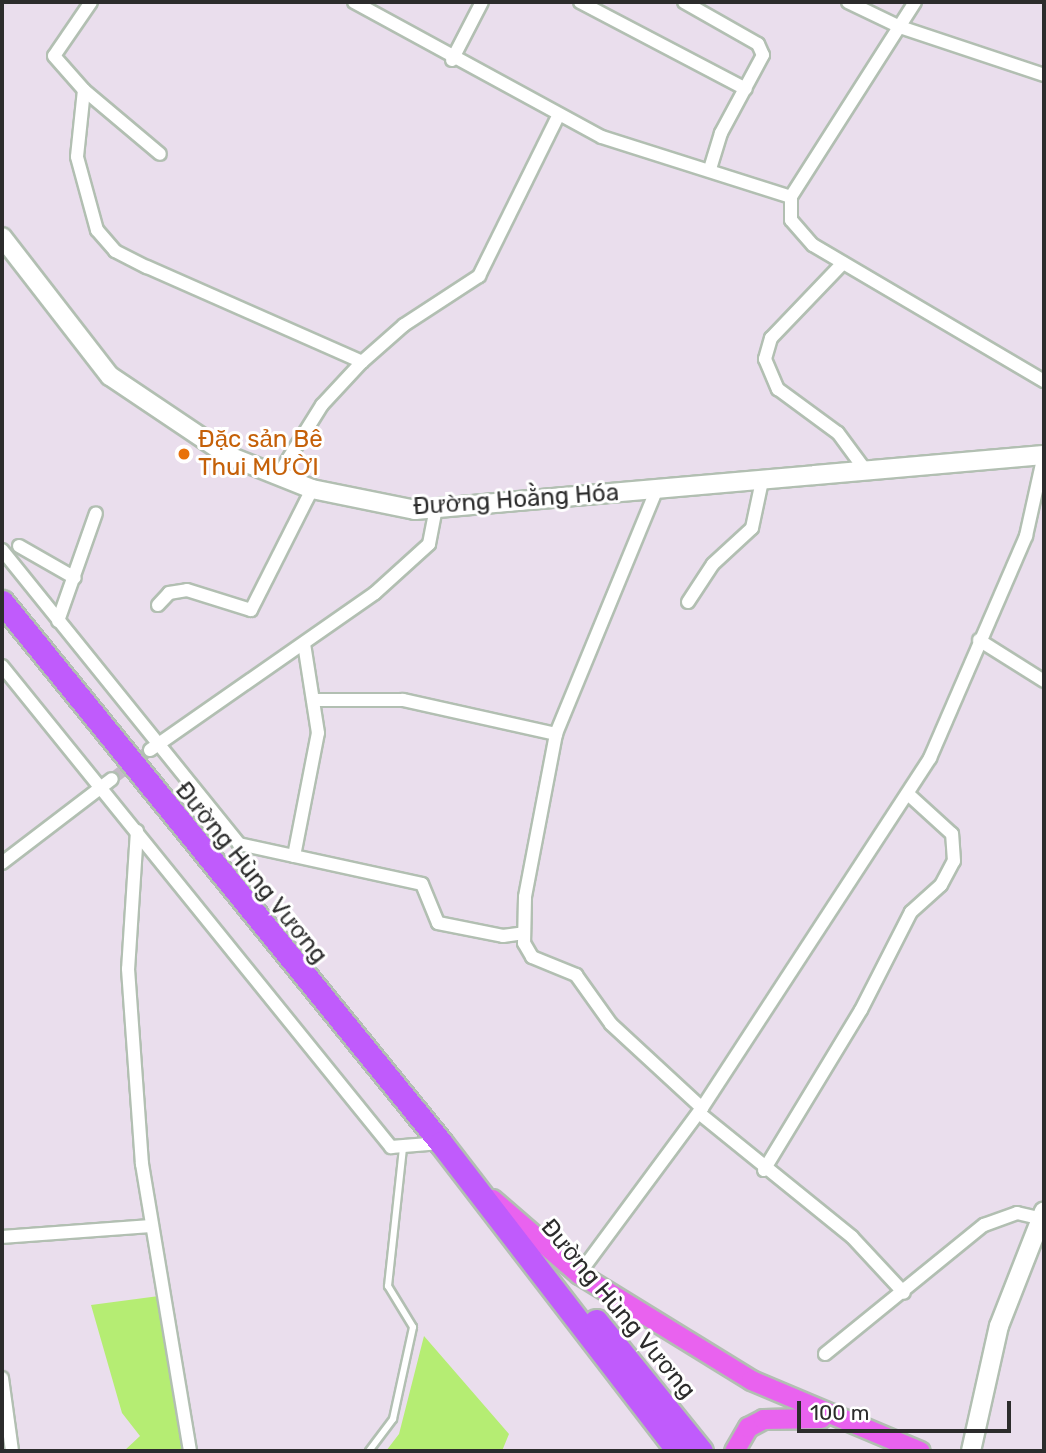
<!DOCTYPE html>
<meta charset="utf-8">
<style>
body{margin:0}
#map{position:relative;width:1046px;height:1453px;overflow:hidden;background:#eadeed;font-family:Rubik,sans-serif}
div>[style]{position:absolute}
.water>*{inset:0;background:#b5ed73}
.street-tunnel>*{height:12px;margin-top:-6px;transform-origin:0;background:repeating-linear-gradient(90deg,#c4bac6 0 12px,transparent 0 18px)}
.roads{filter:drop-shadow(2px 0 #b2bfb2) drop-shadow(-2px 0 #b2bfb2) drop-shadow(0 2px #b2bfb2) drop-shadow(0 -2px #b2bfb2)}
.lane>*{height:6px;margin:-3px;padding:0 3px;transform-origin:3px;border-radius:3px;background:#fff}
.street>*{height:12px;margin:-6px;padding:0 6px;transform-origin:6px;border-radius:6px;background:#fff}
.secondary>*{height:18px;margin:-9px;padding:0 9px;transform-origin:9px;border-radius:9px;background:#fff}
.primary>*{height:19px;margin:-9.5px;padding:0 9.5px;transform-origin:9.5px;border-radius:9.5px;background:#e962ef}
.highway>*{height:23px;margin:-11.5px;padding:0 11.5px;transform-origin:11.5px;border-radius:11.5px;background:#c05bfc}
.dots>*{width:19px;height:19px;translate:-50% -50%;box-sizing:border-box;border:4px solid #fff;border-radius:50%}
span{translate:-50% -50%;white-space:nowrap;text-align:center;line-height:1.15;-webkit-text-stroke:6px #fff;paint-order:stroke}
.food-label{font-size:24px;color:#c56008}
.left{translate:0 -50%;text-align:left}
.street-label{font-size:24px;color:#2c2c2c}
.frame{position:absolute;inset:0;border:4px solid #2c2c2c;pointer-events:none}
.scale{position:absolute;left:797px;top:1401px;width:214px;height:32px;box-sizing:border-box;border:4px solid #2c2c2c;border-top:0;padding-left:9px;font-size:21px;line-height:24px;white-space:nowrap;color:#2c2c2c;-webkit-text-stroke:5px #fff;paint-order:stroke}
</style>
<div id="map">
<div class="water">
<div style="clip-path:polygon(159px 1296px,188px 1451px,124px 1451px,140px 1436px,122px 1413px,91px 1305px)"></div>
<div style="clip-path:polygon(424px 1336px,509px 1434px,502px 1451px,386px 1451px,399px 1434px)"></div>
</div>
<div class="street-tunnel">
<div style="left:112px;top:779px;width:48px;rotate:-37.3deg"></div>
</div>
<div class="roads">
<div class="lane">
<div style="left:369px;top:1451px;width:40px;rotate:-53deg"></div>
<div style="left:393px;top:1419px;width:94px;rotate:-77.7deg"></div>
<div style="left:413px;top:1327px;width:48px;rotate:-121.4deg"></div>
<div style="left:388px;top:1286px;width:140px;rotate:-83.8deg"></div>
</div>
<div class="street">
<div style="left:91px;top:2px;width:65px;rotate:124.4deg"></div>
<div style="left:54px;top:56px;width:45px;rotate:48.6deg"></div>
<div style="left:84px;top:90px;width:67px;rotate:96deg"></div>
<div style="left:77px;top:157px;width:76px;rotate:74.7deg"></div>
<div style="left:97px;top:230px;width:28px;rotate:49deg"></div>
<div style="left:115px;top:251px;width:36px;rotate:27deg"></div>
<div style="left:147px;top:267px;width:235px;rotate:23.8deg"></div>
<div style="left:354px;top:2px;width:282px;rotate:28.6deg"></div>
<div style="left:602px;top:137px;width:198px;rotate:17.6deg"></div>
<div style="left:580px;top:2px;width:187px;rotate:27.7deg"></div>
<div style="left:684px;top:2px;width:85px;rotate:29.6deg"></div>
<div style="left:758px;top:44px;width:12px;rotate:66deg"></div>
<div style="left:763px;top:55px;width:89px;rotate:118.3deg"></div>
<div style="left:721px;top:133px;width:38px;rotate:107deg"></div>
<div style="left:848px;top:2px;width:58px;rotate:25.7deg"></div>
<div style="left:900px;top:27px;width:152px;rotate:18.4deg"></div>
<div style="left:915px;top:2px;width:231px;rotate:122.5deg"></div>
<div style="left:791px;top:197px;width:23px;rotate:90deg"></div>
<div style="left:791px;top:220px;width:33px;rotate:49deg"></div>
<div style="left:813px;top:245px;width:268px;rotate:30.5deg"></div>
<div style="left:452px;top:60px;width:65px;rotate:-62.7deg"></div>
<div style="left:84px;top:90px;width:99px;rotate:40.1deg"></div>
<div style="left:843px;top:263px;width:104px;rotate:133.8deg"></div>
<div style="left:771px;top:338px;width:22px;rotate:106deg"></div>
<div style="left:765px;top:359px;width:33px;rotate:67deg"></div>
<div style="left:778px;top:389px;width:74px;rotate:36.3deg"></div>
<div style="left:838px;top:433px;width:47px;rotate:53.6deg"></div>
<div style="left:277px;top:477px;width:85px;rotate:-58deg"></div>
<div style="left:322px;top:405px;width:59px;rotate:-47.1deg"></div>
<div style="left:362px;top:362px;width:56px;rotate:-41.4deg"></div>
<div style="left:404px;top:325px;width:90px;rotate:-33.2deg"></div>
<div style="left:479px;top:276px;width:178px;rotate:-63.7deg"></div>
<div style="left:656px;top:491px;width:263px;rotate:112.4deg"></div>
<div style="left:556px;top:734px;width:166px;rotate:100.8deg"></div>
<div style="left:525px;top:897px;width:46px;rotate:91.2deg"></div>
<div style="left:524px;top:943px;width:16px;rotate:60deg"></div>
<div style="left:532px;top:957px;width:48px;rotate:22.2deg"></div>
<div style="left:576px;top:975px;width:60px;rotate:54.5deg"></div>
<div style="left:611px;top:1024px;width:124px;rotate:42.7deg"></div>
<div style="left:19px;top:546px;width:64px;rotate:29.7deg"></div>
<div style="left:2px;top:550px;width:378px;rotate:51.1deg"></div>
<div style="left:239px;top:844px;width:187px;rotate:12.3deg"></div>
<div style="left:422px;top:884px;width:42px;rotate:67.7deg"></div>
<div style="left:438px;top:923px;width:66px;rotate:11.3deg"></div>
<div style="left:503px;top:936px;width:21px;rotate:-8deg"></div>
<div style="left:688px;top:602px;width:45px;rotate:-56.7deg"></div>
<div style="left:713px;top:564px;width:53px;rotate:-42.7deg"></div>
<div style="left:752px;top:528px;width:48px;rotate:-78deg"></div>
<div style="left:158px;top:605px;width:16px;rotate:-47deg"></div>
<div style="left:169px;top:593px;width:18px;rotate:-9deg"></div>
<div style="left:187px;top:590px;width:67px;rotate:17.4deg"></div>
<div style="left:251px;top:610px;width:136px;rotate:-63.2deg"></div>
<div style="left:58px;top:621px;width:114px;rotate:-70.6deg"></div>
<div style="left:979px;top:640px;width:77px;rotate:32.2deg"></div>
<div style="left:2px;top:666px;width:619px;rotate:51.04deg"></div>
<div style="left:391px;top:1147px;width:50px;rotate:-4.6deg"></div>
<div style="left:313px;top:700px;width:90px"></div>
<div style="left:403px;top:700px;width:157px;rotate:12.5deg"></div>
<div style="left:150px;top:750px;width:274px;rotate:-34.9deg"></div>
<div style="left:375px;top:593px;width:73px;rotate:-42.2deg"></div>
<div style="left:429px;top:544px;width:37px;rotate:-79deg"></div>
<div style="left:137px;top:831px;width:138px;rotate:93.7deg"></div>
<div style="left:128px;top:969px;width:196px;rotate:85.9deg"></div>
<div style="left:142px;top:1164px;width:291px;rotate:80.5deg"></div>
<div style="left:294px;top:856px;width:125px;rotate:-79deg"></div>
<div style="left:318px;top:733px;width:90px;rotate:-98.9deg"></div>
<div style="left:2px;top:863px;width:138px;rotate:-37.4deg"></div>
<div style="left:699px;top:1113px;width:197px;rotate:39deg"></div>
<div style="left:852px;top:1237px;width:76px;rotate:47.1deg"></div>
<div style="left:764px;top:1170px;width:187px;rotate:-58.8deg"></div>
<div style="left:861px;top:1010px;width:110px;rotate:-63deg"></div>
<div style="left:911px;top:912px;width:40px;rotate:-42deg"></div>
<div style="left:941px;top:885px;width:27px;rotate:-62deg"></div>
<div style="left:954px;top:861px;width:27px;rotate:-94deg"></div>
<div style="left:952px;top:834px;width:59px;rotate:-137.7deg"></div>
<div style="left:2px;top:1237px;width:150px;rotate:-4.2deg"></div>
<div style="left:579px;top:1274px;width:207px;rotate:-53.5deg"></div>
<div style="left:702px;top:1108px;width:418px;rotate:-56.9deg"></div>
<div style="left:930px;top:758px;width:242px;rotate:-66.6deg"></div>
<div style="left:1026px;top:536px;width:83px;rotate:-77.5deg"></div>
<div style="left:825px;top:1354px;width:205px;rotate:-39.1deg"></div>
<div style="left:984px;top:1225px;width:35px;rotate:-20deg"></div>
<div style="left:1017px;top:1213px;width:28px;rotate:13deg"></div>
<div style="left:2px;top:1378px;width:74px;rotate:82.2deg"></div>
</div>
<div class="secondary">
<div style="left:2px;top:237px;width:176px;rotate:52.2deg"></div>
<div style="left:110px;top:376px;width:143px;rotate:33.9deg"></div>
<div style="left:229px;top:456px;width:89px;rotate:21.7deg"></div>
<div style="left:312px;top:489px;width:105px;rotate:11.5deg"></div>
<div style="left:415px;top:510px;width:631px;rotate:-5deg"></div>
<div style="left:971px;top:1451px;width:128px;rotate:-77.4deg"></div>
<div style="left:999px;top:1326px;width:123px;rotate:-68.6deg"></div>
</div>
<div class="primary">
<div style="left:492px;top:1199px;width:115px;rotate:40.8deg"></div>
<div style="left:579px;top:1274px;width:202px;rotate:31.6deg"></div>
<div style="left:751px;top:1380px;width:183px;rotate:22.8deg"></div>
<div style="left:734px;top:1451px;width:28px;rotate:-60deg"></div>
<div style="left:748px;top:1427px;width:17px;rotate:-28deg"></div>
<div style="left:763px;top:1419px;width:58px;rotate:-1deg"></div>
</div>
<div class="highway">
<div style="left:2px;top:602px;width:697px;rotate:50.94deg"></div>
<div style="left:441px;top:1143px;width:389px;rotate:52.4deg"></div>
<div style="left:596px;top:1321px;width:167px;rotate:51.1deg"></div>
</div>
</div>
<div class="dots">
<div style="left:184px;top:454px;background:#e8710a"></div>
</div>
<div class="food-label">
<span class="left" style="left:198px;top:454px">Đặc sản Bê<br>Thui MƯỜI</span>
</div>
<div class="street-label">
<span style="left:516px;top:500px;rotate:-4deg">Đường Hoằng Hóa</span>
<span style="left:251px;top:873px;rotate:51deg">Đường Hùng Vương</span>
<span style="left:618px;top:1309px;rotate:50deg">Đường Hùng Vương</span>
</div>
<div class="frame"></div>
<div class="scale">100 m</div>
</div>
